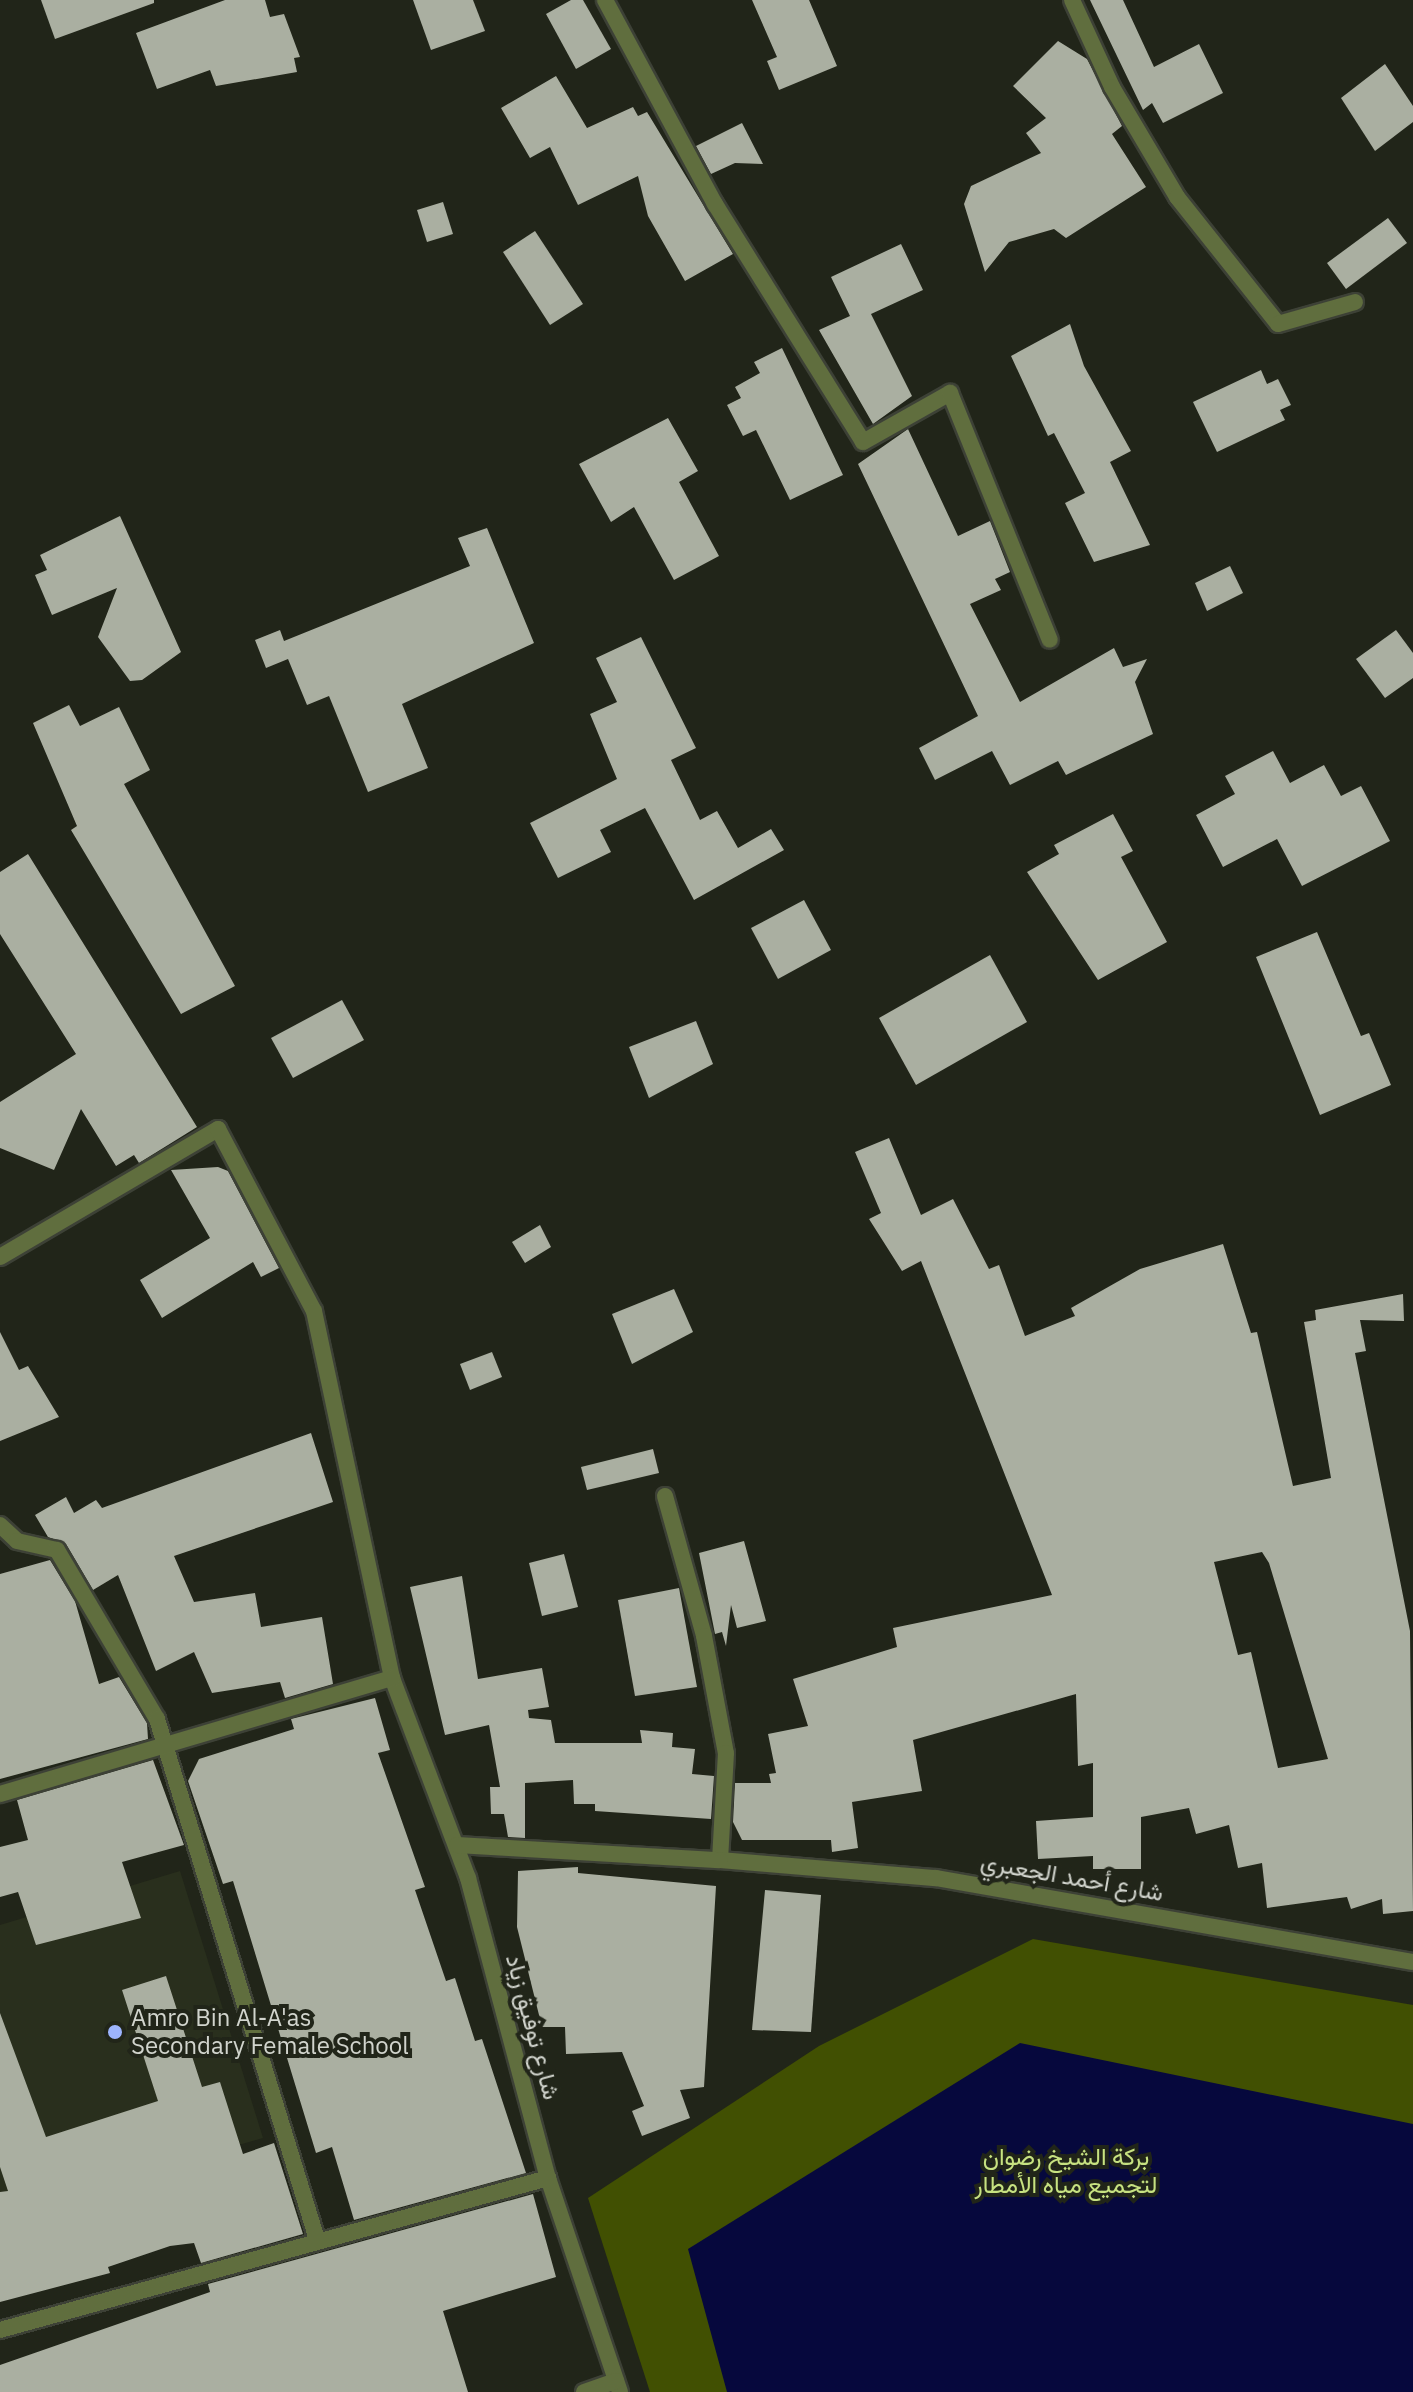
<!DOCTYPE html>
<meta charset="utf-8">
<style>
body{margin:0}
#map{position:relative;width:1413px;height:2392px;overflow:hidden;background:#212519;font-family:"IBM Plex Sans",Vazirmatn,sans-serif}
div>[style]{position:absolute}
.built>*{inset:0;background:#292f1d}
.green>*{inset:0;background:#415002}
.water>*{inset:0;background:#06083d}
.building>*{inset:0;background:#aaafa1}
.roads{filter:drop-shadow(2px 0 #3d4136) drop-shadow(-2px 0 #3d4136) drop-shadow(0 2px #3d4136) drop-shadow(0 -2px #3d4136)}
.street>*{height:16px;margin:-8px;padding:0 8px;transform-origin:8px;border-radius:8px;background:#606e3e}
.dots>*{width:22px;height:22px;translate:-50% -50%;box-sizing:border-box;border:4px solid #212519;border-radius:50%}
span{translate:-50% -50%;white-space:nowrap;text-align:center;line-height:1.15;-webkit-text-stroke:8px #212519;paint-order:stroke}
.street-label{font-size:24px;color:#d1d4cd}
.poi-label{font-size:24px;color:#d1d4cd}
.left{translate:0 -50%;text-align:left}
.park-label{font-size:24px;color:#c7e281}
</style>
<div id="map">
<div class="built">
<div style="clip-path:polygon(180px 1871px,263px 2138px,0 2213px,0 1925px)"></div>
</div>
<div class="green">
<div style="clip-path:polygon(1033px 1939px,1413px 2005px,1413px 2392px,650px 2392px,588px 2198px,819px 2046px)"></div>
</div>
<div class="water">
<div style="clip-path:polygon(1020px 2043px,1413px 2124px,1413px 2392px,727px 2392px,688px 2249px)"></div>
</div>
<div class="building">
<div style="clip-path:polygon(41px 0,154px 0,154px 3px,55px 39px)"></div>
<div style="clip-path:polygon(225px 0,265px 0,270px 17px,284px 14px,300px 57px,294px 58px,297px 72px,216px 86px,210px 70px,157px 89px,136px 33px)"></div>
<div style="clip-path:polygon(413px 0,473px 0,485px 31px,431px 50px)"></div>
<div style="clip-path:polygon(571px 0,583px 0,611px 49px,576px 69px,546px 14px)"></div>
<div style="clip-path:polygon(752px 0,809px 0,837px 66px,779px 90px,767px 61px,777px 57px)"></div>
<div style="clip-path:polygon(1090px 0,1123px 0,1154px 67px,1199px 44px,1223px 93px,1163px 123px,1152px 103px,1143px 110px)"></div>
<div style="clip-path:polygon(1058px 41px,1087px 59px,1122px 126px,1112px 134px,1146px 187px,1066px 238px,1054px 229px,1009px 242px,985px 272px,964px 204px,971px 186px,1041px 153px,1026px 133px,1046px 118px,1013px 86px)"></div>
<div style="clip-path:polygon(1385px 64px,1413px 106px,1413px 122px,1375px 151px,1341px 98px)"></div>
<div style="clip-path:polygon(556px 76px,587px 128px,633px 107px,638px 116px,647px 112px,733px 254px,685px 281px,648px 216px,638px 176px,578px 205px,550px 147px,530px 158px,501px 108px)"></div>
<div style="clip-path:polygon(742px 123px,763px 164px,735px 163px,711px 174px,696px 146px)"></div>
<div style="clip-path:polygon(443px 202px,453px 234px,427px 242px,417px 210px)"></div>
<div style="clip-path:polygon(1388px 218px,1407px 243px,1346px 289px,1327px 263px)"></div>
<div style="clip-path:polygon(535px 231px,583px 304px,550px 325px,503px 252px)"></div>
<div style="clip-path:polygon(901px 244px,923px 290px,871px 314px,912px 396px,873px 424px,819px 330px,850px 316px,831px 277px)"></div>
<div style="clip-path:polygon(1070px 324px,1084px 366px,1131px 451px,1110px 462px,1150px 545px,1094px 562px,1065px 503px,1085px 493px,1054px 433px,1048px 436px,1011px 356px)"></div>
<div style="clip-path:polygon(782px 348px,843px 475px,790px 500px,756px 430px,743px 436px,727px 405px,741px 398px,735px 387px,760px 373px,754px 362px)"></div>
<div style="clip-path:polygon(1261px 370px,1267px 384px,1278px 379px,1291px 405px,1280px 410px,1285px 420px,1217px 452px,1193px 402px)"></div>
<div style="clip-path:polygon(668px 418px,698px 471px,679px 482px,719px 556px,674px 580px,634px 507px,611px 522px,579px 464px)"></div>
<div style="clip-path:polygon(908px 429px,958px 536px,990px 521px,1010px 572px,995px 579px,1001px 590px,970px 604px,1020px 702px,1114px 648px,1123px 667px,1147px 659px,1135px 682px,1153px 734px,1066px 775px,1058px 761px,1010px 785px,992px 751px,935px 780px,919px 748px,978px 716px,858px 464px)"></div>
<div style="clip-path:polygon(120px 516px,181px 652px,142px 680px,130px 681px,98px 637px,117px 588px,52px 615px,35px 575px,47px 570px,40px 555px)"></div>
<div style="clip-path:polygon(487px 528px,534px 643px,402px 704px,428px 768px,368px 792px,329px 696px,307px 705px,288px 659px,266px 668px,255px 640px,280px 630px,284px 641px,470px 566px,458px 538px)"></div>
<div style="clip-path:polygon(1230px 566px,1243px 593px,1207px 611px,1195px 583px)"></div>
<div style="clip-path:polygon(1396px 630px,1413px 653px,1413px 678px,1385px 698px,1356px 659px)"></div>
<div style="clip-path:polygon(641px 637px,696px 748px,671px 760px,700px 820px,717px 811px,738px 848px,771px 829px,784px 850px,694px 900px,645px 808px,600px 830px,611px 852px,558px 878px,530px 823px,617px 779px,590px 714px,617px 702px,596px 658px)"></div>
<div style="clip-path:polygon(69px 705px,80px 726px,119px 707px,150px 770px,124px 784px,235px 986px,181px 1014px,71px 830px,77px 826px,33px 723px)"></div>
<div style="clip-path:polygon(1273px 751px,1290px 783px,1324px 765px,1341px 796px,1361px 786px,1390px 841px,1302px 886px,1277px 839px,1223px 867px,1196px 815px,1235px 794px,1225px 776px)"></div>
<div style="clip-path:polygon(1113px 814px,1133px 851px,1121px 857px,1167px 942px,1098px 980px,1027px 872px,1059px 854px,1054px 845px)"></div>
<div style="clip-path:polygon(28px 854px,197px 1127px,139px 1163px,134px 1155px,116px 1166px,81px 1109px,54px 1170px,0 1148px,0 1102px,76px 1054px,0 934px,0 872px)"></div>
<div style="clip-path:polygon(804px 900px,831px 950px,778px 979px,751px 928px)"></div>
<div style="clip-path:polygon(1317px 932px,1361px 1036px,1369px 1033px,1391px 1085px,1320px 1115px,1256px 957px)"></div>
<div style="clip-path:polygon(990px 955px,1027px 1022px,916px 1085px,879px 1018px)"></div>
<div style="clip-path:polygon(342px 1000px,364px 1040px,293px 1078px,271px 1038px)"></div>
<div style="clip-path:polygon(696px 1021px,713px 1064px,649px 1098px,629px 1047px)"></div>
<div style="clip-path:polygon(evenodd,889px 1138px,921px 1215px,953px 1199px,989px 1269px,999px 1265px,1025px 1336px,1075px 1316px,1071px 1308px,1140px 1269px,1223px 1244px,1251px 1333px,1257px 1332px,1293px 1486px,1331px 1478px,1304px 1322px,1316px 1320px,1315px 1310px,1403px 1294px,1404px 1321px,1360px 1320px,1366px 1351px,1355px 1353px,1410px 1631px,1413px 1911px,1383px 1914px,1382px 1899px,1351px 1909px,1347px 1897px,1267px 1908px,1262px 1863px,1238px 1868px,1229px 1825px,1196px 1834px,1189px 1808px,1141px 1817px,1141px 1869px,1093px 1869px,1093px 1856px,1038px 1859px,1036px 1821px,1093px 1817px,1093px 1763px,1078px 1766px,1076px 1694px,913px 1740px,922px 1791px,852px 1802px,858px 1848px,832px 1852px,831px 1840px,742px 1840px,733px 1822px,735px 1783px,771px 1783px,769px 1774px,776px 1773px,768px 1734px,808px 1726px,793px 1679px,897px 1647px,893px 1628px,1052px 1595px,921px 1261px,902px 1271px,869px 1219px,881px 1213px,855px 1152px,889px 1138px,1262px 1552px,1269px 1563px,1328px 1759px,1278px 1768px,1251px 1652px,1238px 1655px,1214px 1562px,1262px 1552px)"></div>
<div style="clip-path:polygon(218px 1167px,228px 1171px,279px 1268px,261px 1277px,253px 1262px,162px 1318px,140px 1280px,210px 1238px,171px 1170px)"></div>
<div style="clip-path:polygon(540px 1225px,551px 1247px,525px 1263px,512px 1242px)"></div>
<div style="clip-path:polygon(674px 1289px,693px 1332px,632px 1364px,612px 1314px)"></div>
<div style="clip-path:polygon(0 1332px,19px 1370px,28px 1366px,59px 1417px,0 1441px)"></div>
<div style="clip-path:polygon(492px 1352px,502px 1377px,470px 1390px,460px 1364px)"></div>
<div style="clip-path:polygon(311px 1433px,333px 1502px,174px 1556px,194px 1602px,255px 1593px,261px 1627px,322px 1617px,333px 1684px,285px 1698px,280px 1682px,212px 1693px,194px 1652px,156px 1671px,118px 1575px,93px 1590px,66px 1544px,48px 1537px,35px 1515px,66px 1497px,74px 1513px,96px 1500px,102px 1508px)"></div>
<div style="clip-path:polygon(653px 1449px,659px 1473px,587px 1490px,581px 1467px)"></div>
<div style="clip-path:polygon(744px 1541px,766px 1621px,737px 1628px,731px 1605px,726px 1646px,722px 1632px,715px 1634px,699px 1553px)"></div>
<div style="clip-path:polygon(564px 1554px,578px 1607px,542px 1616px,529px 1563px)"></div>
<div style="clip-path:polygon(50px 1560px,75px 1601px,99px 1684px,119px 1677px,147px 1723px,148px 1739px,0 1779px,0 1574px)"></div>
<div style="clip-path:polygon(462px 1576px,478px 1679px,542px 1668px,549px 1707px,528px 1710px,529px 1718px,551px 1720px,555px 1743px,642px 1743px,640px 1730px,673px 1733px,672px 1747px,695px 1749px,692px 1774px,714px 1776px,711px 1819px,595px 1811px,595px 1804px,574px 1804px,573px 1780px,525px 1783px,525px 1838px,508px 1837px,504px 1814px,491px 1814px,490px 1787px,500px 1787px,489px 1725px,445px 1735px,410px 1587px)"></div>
<div style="clip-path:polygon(679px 1588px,697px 1687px,635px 1696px,618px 1600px)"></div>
<div style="clip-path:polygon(375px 1698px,390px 1750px,378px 1753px,425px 1887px,415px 1890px,446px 1981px,455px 1978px,475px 2041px,482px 2039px,526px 2173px,354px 2220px,332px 2147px,316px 2153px,233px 1881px,223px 1884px,188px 1781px,199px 1759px,294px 1729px,291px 1719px)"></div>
<div style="clip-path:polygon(153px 1760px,184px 1845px,122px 1862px,141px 1918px,36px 1945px,18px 1892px,0 1897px,0 1847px,28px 1840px,17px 1800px)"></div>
<div style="clip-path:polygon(578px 1867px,578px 1873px,716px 1886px,704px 2087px,680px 2090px,690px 2118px,642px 2136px,632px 2111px,644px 2106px,622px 2052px,566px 2054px,565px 2027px,542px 2027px,517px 1927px,518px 1871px)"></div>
<div style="clip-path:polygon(765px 1890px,821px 1895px,811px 2032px,752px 2030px)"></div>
<div style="clip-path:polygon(166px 1976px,202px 2087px,220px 2082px,243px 2154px,274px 2143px,303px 2234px,201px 2263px,194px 2243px,170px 2246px,108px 2267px,110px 2273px,0 2302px,0 2192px,8px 2191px,0 2167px,0 2013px,46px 2137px,158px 2101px,122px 1990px)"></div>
<div style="clip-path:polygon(533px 2194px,556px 2277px,443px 2311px,468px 2392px,0 2392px,0 2365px,210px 2292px,208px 2284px)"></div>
</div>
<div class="roads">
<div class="street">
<div style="left:605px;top:0;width:232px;rotate:61.7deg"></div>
<div style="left:715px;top:204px;width:280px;rotate:58.1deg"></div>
<div style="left:863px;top:442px;width:100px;rotate:-29.4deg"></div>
<div style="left:950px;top:393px;width:266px;rotate:68deg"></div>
<div style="left:1072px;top:0;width:96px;rotate:65.3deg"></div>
<div style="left:1112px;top:87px;width:128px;rotate:59.4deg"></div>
<div style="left:1177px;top:197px;width:162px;rotate:51.5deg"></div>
<div style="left:1278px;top:324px;width:80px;rotate:-15.9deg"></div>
<div style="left:0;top:1257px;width:253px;rotate:-30.4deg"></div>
<div style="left:218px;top:1129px;width:206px;rotate:62.2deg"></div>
<div style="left:314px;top:1311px;width:375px;rotate:78deg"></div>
<div style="left:392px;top:1678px;width:214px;rotate:69.2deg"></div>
<div style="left:468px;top:1878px;width:310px;rotate:75.1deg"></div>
<div style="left:548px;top:2178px;width:226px;rotate:71.4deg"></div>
<div style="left:665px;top:1496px;width:145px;rotate:74.4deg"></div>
<div style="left:704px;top:1636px;width:119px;rotate:79.4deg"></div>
<div style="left:726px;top:1753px;width:107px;rotate:93.2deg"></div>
<div style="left:720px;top:1860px;width:217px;rotate:4.8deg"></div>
<div style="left:936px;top:1878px;width:484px;rotate:10deg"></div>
<div style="left:0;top:1525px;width:23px;rotate:43deg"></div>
<div style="left:17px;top:1541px;width:41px;rotate:12.7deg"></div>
<div style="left:57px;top:1550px;width:196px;rotate:59.4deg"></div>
<div style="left:157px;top:1719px;width:541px;rotate:72.91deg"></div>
<div style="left:0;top:1794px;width:409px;rotate:-16.5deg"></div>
<div style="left:457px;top:1845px;width:263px;rotate:3.3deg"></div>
<div style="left:0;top:2330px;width:569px;rotate:-15.5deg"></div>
<div style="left:584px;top:2392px;width:34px;rotate:-19deg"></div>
</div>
</div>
<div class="dots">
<div style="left:115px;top:2032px;background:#9cb4fd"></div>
</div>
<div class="street-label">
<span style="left:1072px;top:1877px;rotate:10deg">شارع أحمد الجعبري</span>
<span style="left:533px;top:2027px;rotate:75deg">شارع توفيق زياد</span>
</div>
<div class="poi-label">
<span class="left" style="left:131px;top:2032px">Amro Bin Al-A'as<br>Secondary Female School</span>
</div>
<div class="park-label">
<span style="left:1066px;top:2171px">بركة الشيخ رضوان<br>لتجميع مياه الأمطار</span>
</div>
</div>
